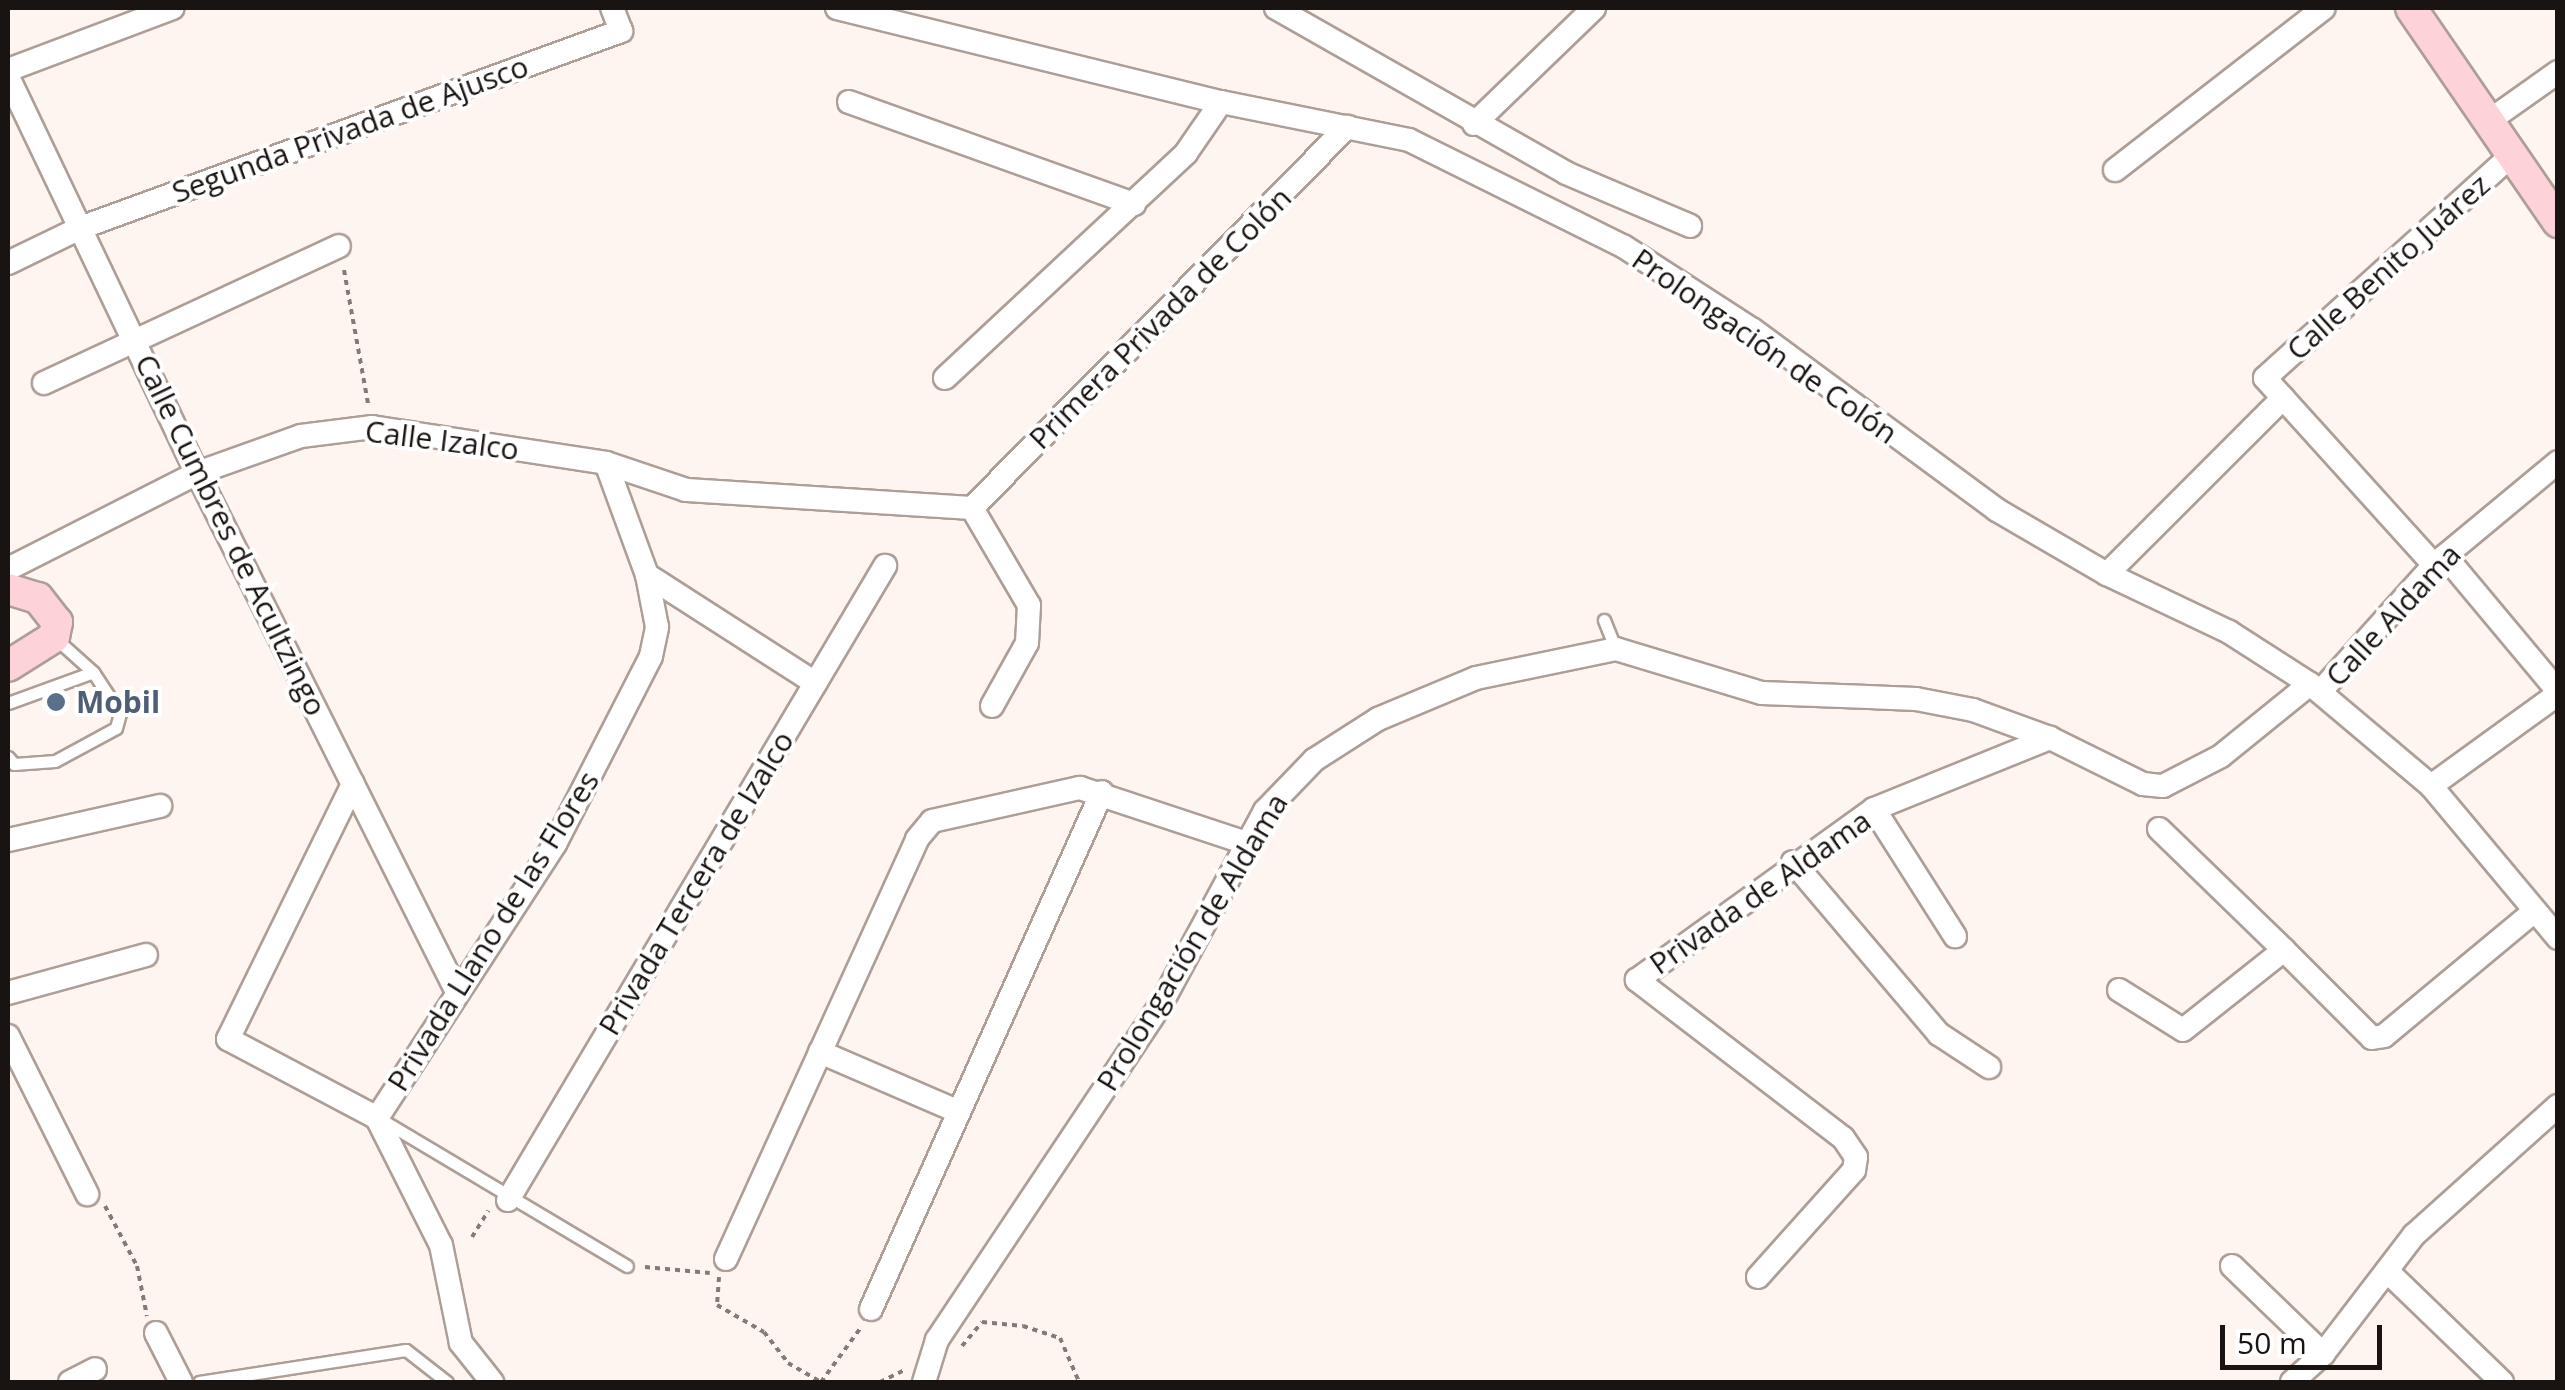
<!DOCTYPE html>
<meta charset="utf-8">
<style>
body{margin:0}
#map{position:relative;width:2565px;height:1390px;overflow:hidden;background:#fff5f0;font-family:"Open Sans",sans-serif}
div>[style]{position:absolute}
.path>*{height:4px;margin-top:-2px;transform-origin:0;background:repeating-linear-gradient(90deg,#837b78 0 5px,transparent 0 10px)}
.roads{filter:drop-shadow(2px 0 #ad9e96) drop-shadow(-2px 0 #ad9e96) drop-shadow(0 2px #ad9e96) drop-shadow(0 -2px #ad9e96)}
.lane>*{height:11px;margin:-5.5px;padding:0 5.5px;transform-origin:5.5px;border-radius:5.5px;background:#fff}
.street>*{height:22px;margin:-11px;padding:0 11px;transform-origin:11px;border-radius:11px;background:#fff}
.secondary>*{height:30px;margin:-15px;padding:0 15px;transform-origin:15px;border-radius:15px;background:#fdd2d8}
.dots>*{width:28px;height:28px;translate:-50% -50%;box-sizing:border-box;border:5px solid #fff;border-radius:50%}
span{translate:-50% -50%;white-space:nowrap;text-align:center;line-height:1.15;-webkit-text-stroke:8px #fff;paint-order:stroke}
.street-label{font-size:30px;color:#191311}
.service-label{font-size:30px;color:#4e5e75;font-weight:700}
.left{translate:0 -50%;text-align:left}
.frame{position:absolute;inset:0;border:10px solid #191311;pointer-events:none}
.scale{position:absolute;left:2220px;top:1325px;width:162px;height:45px;box-sizing:border-box;border:5px solid #191311;border-top:0;padding-left:12px;font-size:30px;line-height:35px;white-space:nowrap;color:#191311;-webkit-text-stroke:8px #fff;paint-order:stroke}
</style>
<div id="map">
<div class="path">
<div style="left:344px;top:270px;width:136px;rotate:79.8deg"></div>
<div style="left:105px;top:1206px;width:68px;rotate:61.9deg"></div>
<div style="left:137px;top:1266px;width:51px;rotate:78.7deg"></div>
<div style="left:472px;top:1237px;width:31px;rotate:-58deg"></div>
<div style="left:645px;top:1267px;width:65px;rotate:5.3deg"></div>
<div style="left:719px;top:1277px;width:28px;rotate:94deg"></div>
<div style="left:717px;top:1305px;width:54px;rotate:29.9deg"></div>
<div style="left:764px;top:1332px;width:39px;rotate:52deg"></div>
<div style="left:788px;top:1363px;width:38px;rotate:30deg"></div>
<div style="left:962px;top:1346px;width:31px;rotate:-50deg"></div>
<div style="left:982px;top:1322px;width:41px;rotate:5.6deg"></div>
<div style="left:1023px;top:1326px;width:39px;rotate:18deg"></div>
<div style="left:1060px;top:1338px;width:48px;rotate:66.6deg"></div>
<div style="left:821px;top:1382px;width:69px;rotate:-53.8deg"></div>
<div style="left:880px;top:1382px;width:28px;rotate:-26deg"></div>
</div>
<div class="roads">
<div class="lane">
<div style="left:1604px;top:620px;width:31px;rotate:68deg"></div>
<div style="left:8px;top:703px;width:90px;rotate:-20deg"></div>
<div style="left:8px;top:757px;width:9px;rotate:49deg"></div>
<div style="left:14px;top:764px;width:41px;rotate:-4.2deg"></div>
<div style="left:55px;top:761px;width:69px;rotate:-28.4deg"></div>
<div style="left:116px;top:728px;width:16px;rotate:-75deg"></div>
<div style="left:120px;top:713px;width:49px;rotate:-123.4deg"></div>
<div style="left:93px;top:672px;width:51px;rotate:-138.2deg"></div>
<div style="left:382px;top:1120px;width:285px;rotate:30.8deg"></div>
<div style="left:199px;top:1382px;width:209px;rotate:-8.8deg"></div>
<div style="left:406px;top:1350px;width:52px;rotate:38deg"></div>
</div>
<div class="street">
<div style="left:837px;top:8px;width:395px;rotate:13.8deg"></div>
<div style="left:1221px;top:102px;width:192px;rotate:11.4deg"></div>
<div style="left:1409px;top:140px;width:239px;rotate:26.4deg"></div>
<div style="left:1623px;top:246px;width:155px;rotate:32.9deg"></div>
<div style="left:1753px;top:330px;width:303px;rotate:36.4deg"></div>
<div style="left:1997px;top:510px;width:127px;rotate:30.2deg"></div>
<div style="left:2107px;top:574px;width:135px;rotate:25.4deg"></div>
<div style="left:2229px;top:632px;width:96px;rotate:32.7deg"></div>
<div style="left:2310px;top:684px;width:158px;rotate:40.1deg"></div>
<div style="left:2431px;top:786px;width:198px;rotate:50.1deg"></div>
<div style="left:1276px;top:8px;width:334px;rotate:29.6deg"></div>
<div style="left:1566px;top:173px;width:135px;rotate:23.1deg"></div>
<div style="left:8px;top:70px;width:176px;rotate:-20.6deg"></div>
<div style="left:8px;top:77px;width:439px;rotate:64.5deg"></div>
<div style="left:197px;top:473px;width:580px;rotate:63.39deg"></div>
<div style="left:849px;top:102px;width:303px;rotate:19.7deg"></div>
<div style="left:2486px;top:123px;width:88px;rotate:-35.3deg"></div>
<div style="left:1474px;top:124px;width:167px;rotate:-44deg"></div>
<div style="left:2115px;top:170px;width:264px;rotate:-37.8deg"></div>
<div style="left:8px;top:263px;width:80px;rotate:-25.9deg"></div>
<div style="left:80px;top:228px;width:576px;rotate:-20.01deg"></div>
<div style="left:621px;top:31px;width:25px;rotate:-111deg"></div>
<div style="left:945px;top:378px;width:330px;rotate:-43deg"></div>
<div style="left:1186px;top:153px;width:62px;rotate:-55.5deg"></div>
<div style="left:44px;top:383px;width:325px;rotate:-24.9deg"></div>
<div style="left:972px;top:508px;width:535px;rotate:-45.45deg"></div>
<div style="left:972px;top:508px;width:113px;rotate:59.6deg"></div>
<div style="left:1029px;top:605px;width:38px;rotate:93deg"></div>
<div style="left:1027px;top:643px;width:72px;rotate:119.1deg"></div>
<div style="left:2445px;top:556px;width:176px;rotate:50.1deg"></div>
<div style="left:2434px;top:565px;width:252px;rotate:-132.1deg"></div>
<div style="left:2265px;top:378px;width:331px;rotate:-42.1deg"></div>
<div style="left:8px;top:569px;width:212px;rotate:-26.9deg"></div>
<div style="left:197px;top:473px;width:110px;rotate:-19.6deg"></div>
<div style="left:301px;top:436px;width:72px;rotate:-7.2deg"></div>
<div style="left:372px;top:427px;width:237px;rotate:8.7deg"></div>
<div style="left:606px;top:463px;width:84px;rotate:18.6deg"></div>
<div style="left:686px;top:490px;width:287px;rotate:3.6deg"></div>
<div style="left:2107px;top:574px;width:249px;rotate:-45deg"></div>
<div style="left:647px;top:575px;width:200px;rotate:32.7deg"></div>
<div style="left:2320px;top:692px;width:171px;rotate:-48.1deg"></div>
<div style="left:2434px;top:565px;width:161px;rotate:-39.7deg"></div>
<div style="left:353px;top:784px;width:284px;rotate:116.1deg"></div>
<div style="left:228px;top:1039px;width:169px;rotate:27.9deg"></div>
<div style="left:377px;top:1118px;width:327px;rotate:-57deg"></div>
<div style="left:555px;top:844px;width:211px;rotate:-62.9deg"></div>
<div style="left:651px;top:656px;width:30px;rotate:-78deg"></div>
<div style="left:657px;top:627px;width:53px;rotate:-100.9deg"></div>
<div style="left:647px;top:575px;width:119px;rotate:-110.1deg"></div>
<div style="left:2431px;top:786px;width:157px;rotate:-35.9deg"></div>
<div style="left:1874px;top:809px;width:151px;rotate:57.5deg"></div>
<div style="left:8px;top:840px;width:156px;rotate:-12.6deg"></div>
<div style="left:1793px;top:862px;width:226px;rotate:49.7deg"></div>
<div style="left:1939px;top:1034px;width:60px;rotate:33.4deg"></div>
<div style="left:2284px;top:950px;width:124px;rotate:45deg"></div>
<div style="left:2372px;top:1038px;width:12px;rotate:-9deg"></div>
<div style="left:2384px;top:1036px;width:192px;rotate:-39.7deg"></div>
<div style="left:2119px;top:990px;width:75px;rotate:32deg"></div>
<div style="left:2183px;top:1030px;width:129px;rotate:-38.4deg"></div>
<div style="left:2284px;top:950px;width:174px;rotate:-135.9deg"></div>
<div style="left:8px;top:993px;width:143px;rotate:-15.4deg"></div>
<div style="left:8px;top:1036px;width:177px;rotate:63.4deg"></div>
<div style="left:820px;top:1052px;width:151px;rotate:23.3deg"></div>
<div style="left:377px;top:1118px;width:142px;rotate:63.3deg"></div>
<div style="left:441px;top:1245px;width:100px;rotate:78.5deg"></div>
<div style="left:461px;top:1343px;width:50px;rotate:51.5deg"></div>
<div style="left:508px;top:1200px;width:738px;rotate:-59.26deg"></div>
<div style="left:726px;top:1259px;width:461px;rotate:-65.5deg"></div>
<div style="left:917px;top:839px;width:23px;rotate:-50deg"></div>
<div style="left:932px;top:821px;width:152px;rotate:-12.6deg"></div>
<div style="left:1080px;top:788px;width:175px;rotate:18.3deg"></div>
<div style="left:2232px;top:1266px;width:127px;rotate:44deg"></div>
<div style="left:2387px;top:1271px;width:160px;rotate:44deg"></div>
<div style="left:1758px;top:1277px;width:144px;rotate:-48.1deg"></div>
<div style="left:1854px;top:1170px;width:13px;rotate:-81deg"></div>
<div style="left:1856px;top:1157px;width:23px;rotate:-124deg"></div>
<div style="left:1843px;top:1138px;width:260px;rotate:-142.5deg"></div>
<div style="left:1637px;top:980px;width:292px;rotate:-35.8deg"></div>
<div style="left:1874px;top:809px;width:190px;rotate:-22deg"></div>
<div style="left:871px;top:1309px;width:566px;rotate:-65.92deg"></div>
<div style="left:156px;top:1333px;width:55px;rotate:63deg"></div>
<div style="left:70px;top:1382px;width:28px;rotate:-27deg"></div>
<div style="left:924px;top:1382px;width:44px;rotate:-72.8deg"></div>
<div style="left:937px;top:1340px;width:404px;rotate:-56.3deg"></div>
<div style="left:1161px;top:1004px;width:219px;rotate:-61.7deg"></div>
<div style="left:1265px;top:811px;width:71px;rotate:-46.1deg"></div>
<div style="left:1314px;top:760px;width:76px;rotate:-32.6deg"></div>
<div style="left:1378px;top:719px;width:106px;rotate:-22.7deg"></div>
<div style="left:1476px;top:678px;width:143px;rotate:-11.7deg"></div>
<div style="left:1616px;top:649px;width:152px;rotate:16.8deg"></div>
<div style="left:1762px;top:693px;width:154px;rotate:2.2deg"></div>
<div style="left:1916px;top:699px;width:58px;rotate:10.9deg"></div>
<div style="left:1973px;top:710px;width:82px;rotate:20deg"></div>
<div style="left:2050px;top:738px;width:104px;rotate:26.3deg"></div>
<div style="left:2143px;top:784px;width:20px;rotate:6deg"></div>
<div style="left:2163px;top:786px;width:65px;rotate:-27.3deg"></div>
<div style="left:2221px;top:756px;width:114px;rotate:-39deg"></div>
<div style="left:2292px;top:1382px;width:42px;rotate:-42.1deg"></div>
<div style="left:2323px;top:1354px;width:150px;rotate:-52.6deg"></div>
<div style="left:2414px;top:1235px;width:193px;rotate:-41.9deg"></div>
</div>
<div class="secondary">
<div style="left:2411px;top:8px;width:260px;rotate:55.5deg"></div>
<div style="left:8px;top:589px;width:31px;rotate:17deg"></div>
<div style="left:38px;top:598px;width:31px;rotate:52deg"></div>
<div style="left:57px;top:622px;width:15px;rotate:101deg"></div>
<div style="left:54px;top:637px;width:54px;rotate:147.8deg"></div>
</div>
</div>
<div class="dots">
<div style="left:56px;top:702px;background:#5c6f8a"></div>
</div>
<div class="street-label">
<span style="left:350px;top:129px;rotate:-20deg">Segunda Privada de Ajusco</span>
<span style="left:2388px;top:267px;rotate:-42deg">Calle Benito Juárez</span>
<span style="left:1160px;top:318px;rotate:-45deg">Primera Privada de Colón</span>
<span style="left:1765px;top:346px;rotate:35deg">Prolongación de Colón</span>
<span style="left:442px;top:440px;rotate:7deg">Calle Izalco</span>
<span style="left:231px;top:535px;rotate:64deg">Calle Cumbres de Acultzingo</span>
<span style="left:2393px;top:615px;rotate:-47deg">Calle Aldama</span>
<span style="left:696px;top:883px;rotate:-59deg">Privada Tercera de Izalco</span>
<span style="left:1760px;top:892px;rotate:-35deg">Privada de Aldama</span>
<span style="left:493px;top:931px;rotate:-58deg">Privada Llano de las Flores</span>
<span style="left:1192px;top:942px;rotate:-59deg">Prolongación de Aldama</span>
</div>
<div class="service-label">
<span class="left" style="left:76px;top:702px">Mobil</span>
</div>
<div class="frame"></div>
<div class="scale">50 m</div>
</div>
